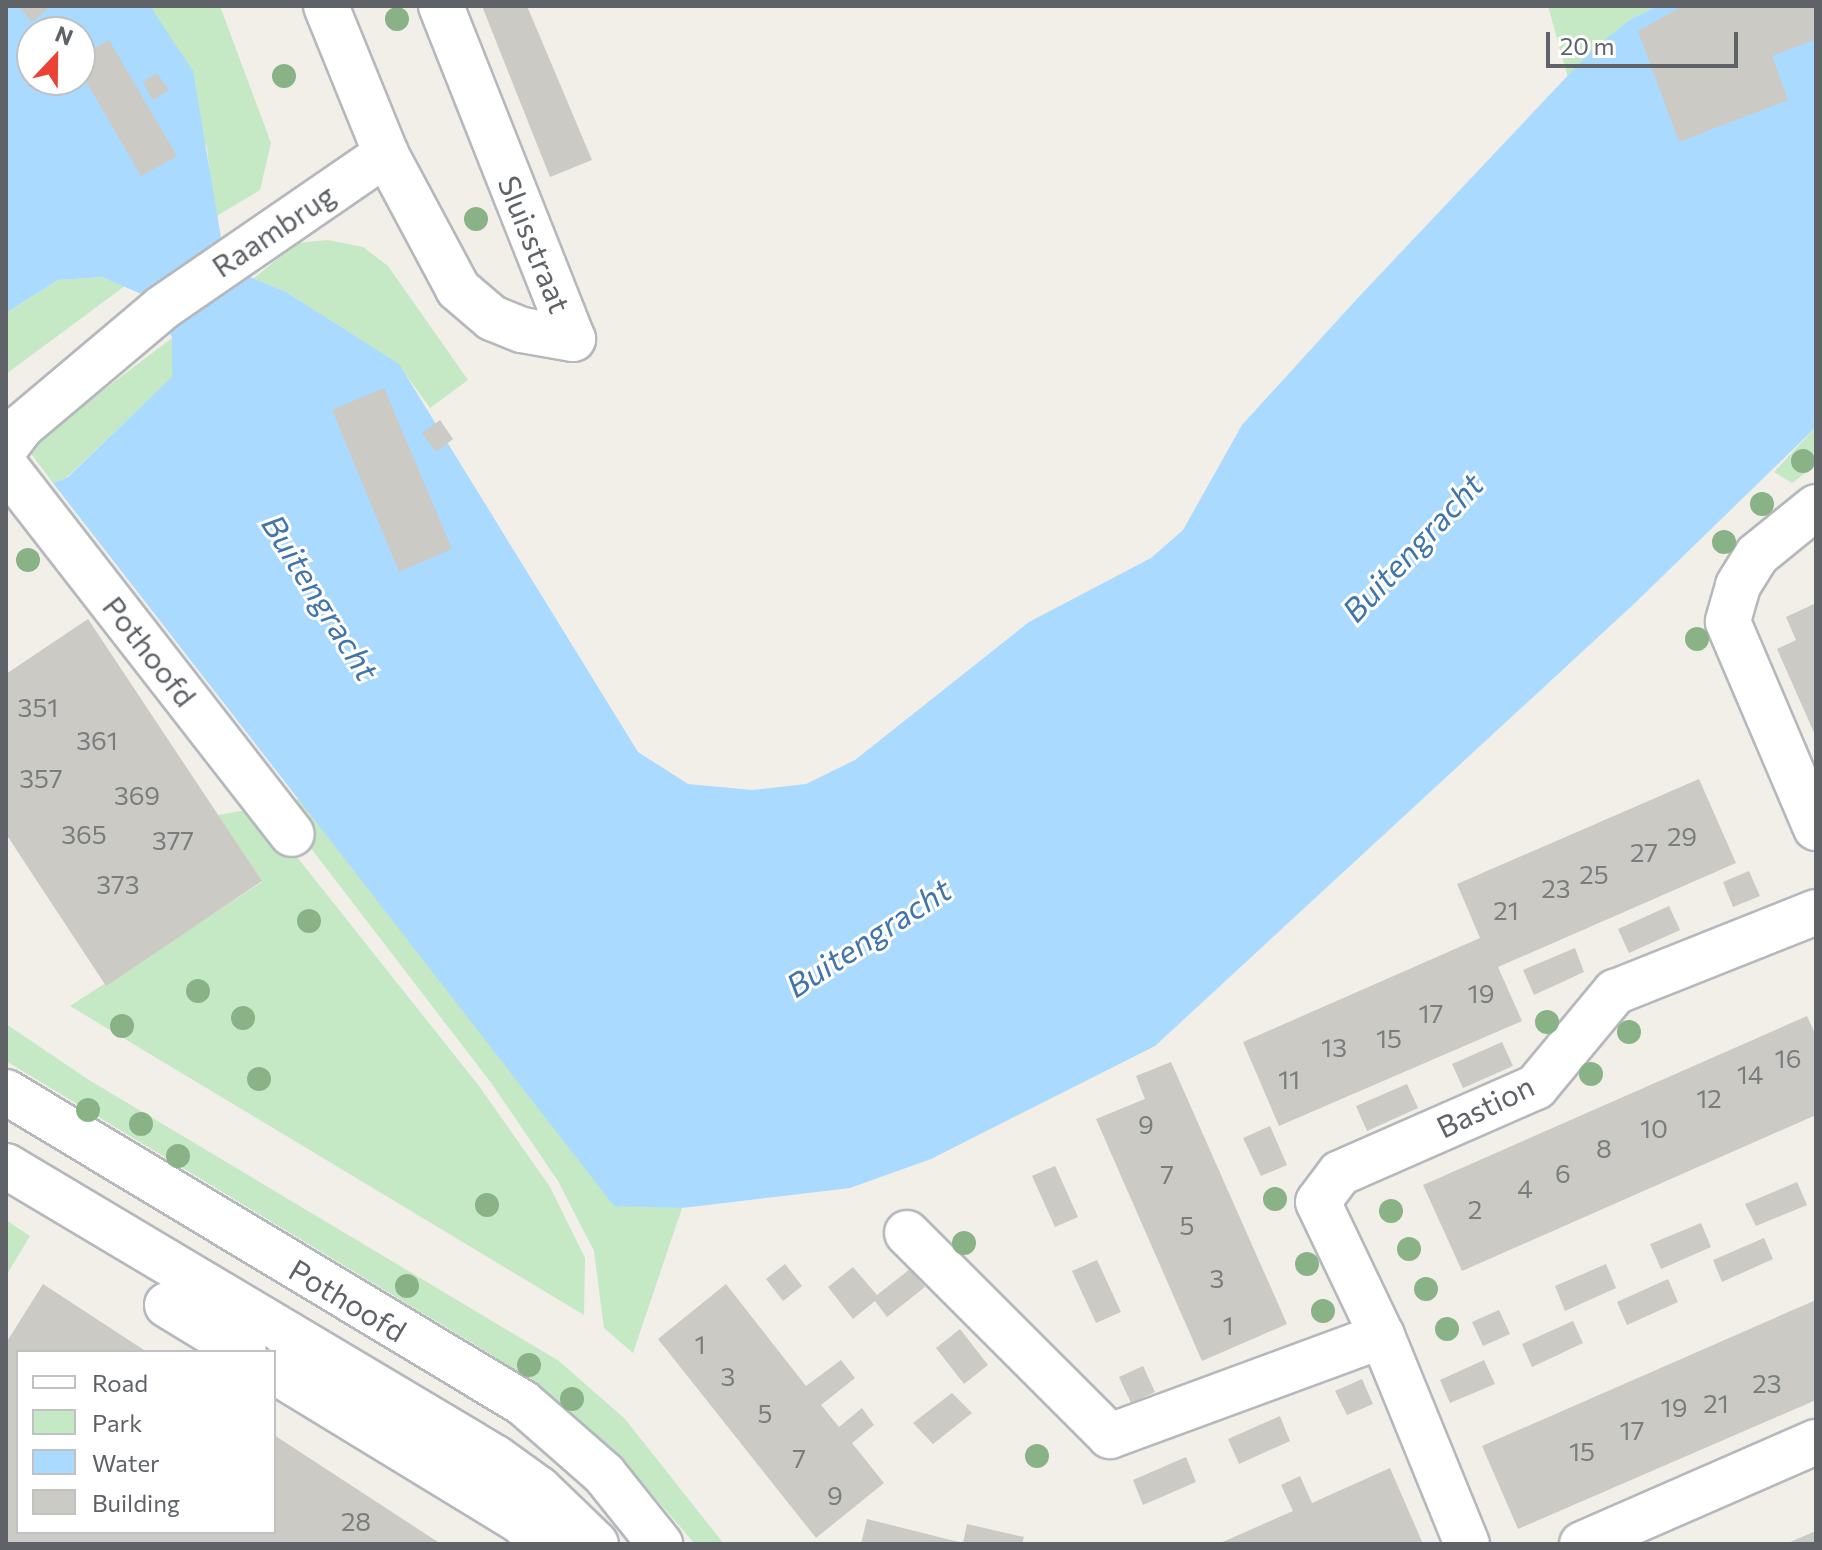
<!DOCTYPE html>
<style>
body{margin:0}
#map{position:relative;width:1822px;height:1550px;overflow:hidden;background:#f1efe8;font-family:Commissioner,sans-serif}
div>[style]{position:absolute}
.green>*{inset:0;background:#c5e8c5}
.water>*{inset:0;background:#aadaff}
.building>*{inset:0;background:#cccac5}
.roads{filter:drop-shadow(2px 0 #b5b8bc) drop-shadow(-2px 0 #b5b8bc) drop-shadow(0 2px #b5b8bc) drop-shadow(0 -2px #b5b8bc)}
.minor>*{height:44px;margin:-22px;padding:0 22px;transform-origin:22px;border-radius:22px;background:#fff}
.trees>*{width:24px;height:24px;margin:-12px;border-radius:50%;background:#89b387}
span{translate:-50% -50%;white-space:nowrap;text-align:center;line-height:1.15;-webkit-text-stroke:6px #fff;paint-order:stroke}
.number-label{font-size:26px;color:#7a7d7f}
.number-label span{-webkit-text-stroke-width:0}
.street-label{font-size:30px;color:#5f6368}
.water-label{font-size:32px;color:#4174aa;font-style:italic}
.frame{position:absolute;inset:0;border:8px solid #5f6368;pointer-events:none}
.legend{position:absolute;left:16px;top:1350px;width:260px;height:184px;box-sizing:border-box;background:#fff;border:2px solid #bfc1c3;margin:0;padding:10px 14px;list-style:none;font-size:24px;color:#5f6368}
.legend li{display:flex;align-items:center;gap:16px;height:40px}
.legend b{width:40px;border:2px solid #bfc1c3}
.north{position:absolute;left:16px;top:16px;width:80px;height:80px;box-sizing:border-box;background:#fff;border:2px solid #bfc1c3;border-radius:50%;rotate:22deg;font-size:22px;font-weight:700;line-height:32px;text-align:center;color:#5f6368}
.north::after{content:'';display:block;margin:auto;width:28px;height:36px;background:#ea4335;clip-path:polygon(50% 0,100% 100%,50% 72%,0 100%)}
.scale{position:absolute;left:1546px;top:32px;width:192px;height:36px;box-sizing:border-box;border:4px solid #5f6368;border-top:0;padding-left:10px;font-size:24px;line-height:28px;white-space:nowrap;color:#5f6368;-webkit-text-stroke:6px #fff;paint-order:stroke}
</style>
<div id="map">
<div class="green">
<div style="clip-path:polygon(150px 6px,220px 6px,271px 143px,260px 190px,215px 217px,207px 148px)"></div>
<div style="clip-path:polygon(1548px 6px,1658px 6px,1631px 19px,1568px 78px)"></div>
<div style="clip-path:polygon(328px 240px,363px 247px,388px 266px,468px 380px,430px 408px,398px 364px,286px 292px,253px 279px,297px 243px)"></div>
<div style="clip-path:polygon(102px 277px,125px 286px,6px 374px,6px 313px,58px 280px)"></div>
<div style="clip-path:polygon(172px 338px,173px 377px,67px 477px,53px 483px,27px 448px)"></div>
<div style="clip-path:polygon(1816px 427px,1816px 465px,1792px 483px,1774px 472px)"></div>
<div style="clip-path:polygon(299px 798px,614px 1205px,682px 1208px,633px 1353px,604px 1328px,594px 1251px,558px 1181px,492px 1084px,290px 821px,289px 806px)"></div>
<div style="clip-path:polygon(258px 808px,479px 1086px,550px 1187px,585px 1258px,584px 1315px,70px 1006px,262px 882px,218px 815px)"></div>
<div style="clip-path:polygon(6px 1024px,89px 1080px,559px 1361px,625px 1419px,724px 1544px,695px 1544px,632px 1471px,553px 1400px,492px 1355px,6px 1061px)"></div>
<div style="clip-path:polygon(6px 1220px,30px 1236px,6px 1276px)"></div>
</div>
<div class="water">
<div style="clip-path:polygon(evenodd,6px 6px,150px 6px,193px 71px,226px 267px,286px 292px,399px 364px,638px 752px,688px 784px,752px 790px,806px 784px,855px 760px,1029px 622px,1151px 558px,1183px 530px,1242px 425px,1355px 301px,1592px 50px,1631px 19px,1658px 6px,1816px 6px,1816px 427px,1636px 602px,1155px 1046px,931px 1159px,850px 1188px,682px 1208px,614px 1206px,53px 483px,68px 477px,172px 377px,172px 338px,160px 302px,102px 277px,58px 280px,6px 313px,6px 6px,32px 32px,80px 32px,80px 80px,32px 80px,32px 32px)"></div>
</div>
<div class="building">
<div style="clip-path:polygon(18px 6px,51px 6px,32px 22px)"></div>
<div style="clip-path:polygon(482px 6px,527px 6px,592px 160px,550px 177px)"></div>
<div style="clip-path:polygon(1683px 6px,1816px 6px,1816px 39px,1772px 56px,1788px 100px,1679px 142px,1638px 31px)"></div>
<div style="clip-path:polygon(109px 40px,177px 156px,141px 176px,80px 71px,80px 56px)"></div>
<div style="clip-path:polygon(157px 73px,169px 90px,153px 100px,143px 82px)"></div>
<div style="clip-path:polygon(384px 388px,452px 549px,399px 572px,332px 410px)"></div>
<div style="clip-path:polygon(440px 420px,453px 439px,436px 452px,422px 433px)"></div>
<div style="clip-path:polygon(1816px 603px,1816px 737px,1777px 649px,1796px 640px,1786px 617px)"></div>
<div style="clip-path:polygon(88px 619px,262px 881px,106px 986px,6px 834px,6px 674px)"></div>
<div style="clip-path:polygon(1699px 779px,1736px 863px,1498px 967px,1522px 1021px,1279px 1126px,1243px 1042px,1480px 938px,1457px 884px)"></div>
<div style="clip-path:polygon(1749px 871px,1760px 896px,1733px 907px,1723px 882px)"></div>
<div style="clip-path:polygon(1669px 906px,1680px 930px,1629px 953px,1618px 929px)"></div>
<div style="clip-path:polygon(1575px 948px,1584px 972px,1534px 995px,1523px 970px)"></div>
<div style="clip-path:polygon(1807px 1016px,1816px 1036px,1816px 1115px,1462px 1271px,1423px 1185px)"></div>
<div style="clip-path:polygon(1502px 1042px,1513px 1066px,1463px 1088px,1452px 1064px)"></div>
<div style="clip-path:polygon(1171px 1062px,1287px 1324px,1202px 1361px,1096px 1119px,1145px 1099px,1136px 1076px)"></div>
<div style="clip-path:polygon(1407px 1084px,1418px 1108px,1367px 1131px,1356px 1106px)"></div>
<div style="clip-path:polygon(1270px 1126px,1287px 1165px,1261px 1176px,1243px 1138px)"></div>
<div style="clip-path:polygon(1055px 1166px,1078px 1217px,1055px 1227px,1032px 1176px)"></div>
<div style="clip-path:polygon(1797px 1182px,1807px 1205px,1756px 1226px,1745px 1204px)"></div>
<div style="clip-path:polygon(1701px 1223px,1711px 1247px,1661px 1269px,1650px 1244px)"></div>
<div style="clip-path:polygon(1764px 1238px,1773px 1259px,1722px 1282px,1713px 1260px)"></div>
<div style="clip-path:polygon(1097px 1260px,1121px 1312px,1096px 1323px,1072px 1271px)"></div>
<div style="clip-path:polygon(785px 1264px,802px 1286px,783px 1301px,766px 1279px)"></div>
<div style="clip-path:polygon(1606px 1264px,1616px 1288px,1565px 1311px,1555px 1286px)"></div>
<div style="clip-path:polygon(853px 1267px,877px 1295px,910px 1269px,925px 1287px,887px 1317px,875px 1301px,853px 1319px,828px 1287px)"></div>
<div style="clip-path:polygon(1668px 1279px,1678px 1302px,1627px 1325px,1617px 1302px)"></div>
<div style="clip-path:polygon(43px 1284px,147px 1352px,18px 1352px,18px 1532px,274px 1532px,274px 1435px,441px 1544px,6px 1544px,6px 1343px)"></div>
<div style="clip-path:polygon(726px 1284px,806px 1386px,841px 1360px,855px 1378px,821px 1405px,839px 1427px,862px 1408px,874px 1425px,852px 1443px,884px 1483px,816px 1538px,658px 1339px)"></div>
<div style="clip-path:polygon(1816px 1300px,1816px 1400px,1518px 1529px,1482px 1446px)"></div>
<div style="clip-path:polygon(1499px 1310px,1510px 1334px,1483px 1346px,1472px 1322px)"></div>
<div style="clip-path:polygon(1573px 1321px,1583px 1343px,1532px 1367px,1522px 1344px)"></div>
<div style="clip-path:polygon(960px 1329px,988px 1365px,964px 1384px,936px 1348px)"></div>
<div style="clip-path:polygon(1484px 1360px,1495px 1384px,1450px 1403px,1440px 1380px)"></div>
<div style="clip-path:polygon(1143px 1366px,1155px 1392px,1131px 1403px,1119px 1377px)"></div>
<div style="clip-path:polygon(1362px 1379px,1373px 1404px,1347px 1415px,1335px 1391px)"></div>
<div style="clip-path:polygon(952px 1393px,972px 1413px,933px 1444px,913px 1423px)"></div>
<div style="clip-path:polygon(1280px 1416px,1290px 1441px,1239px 1464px,1228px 1439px)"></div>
<div style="clip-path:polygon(1186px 1457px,1196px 1482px,1143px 1505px,1133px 1480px)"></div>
<div style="clip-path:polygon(1390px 1468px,1423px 1544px,1218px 1544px,1293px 1511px,1281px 1485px,1300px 1476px,1312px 1503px)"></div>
<div style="clip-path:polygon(867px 1519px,963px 1543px,967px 1524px,1024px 1537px,1022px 1544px,861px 1544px)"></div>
<div style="clip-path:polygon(1816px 1531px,1816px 1544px,1786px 1544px,1797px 1539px)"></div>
</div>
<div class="roads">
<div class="minor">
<div style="left:326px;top:6px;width:160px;rotate:67.9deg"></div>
<div style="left:386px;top:154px;width:153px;rotate:61.9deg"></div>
<div style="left:458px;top:289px;width:45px;rotate:40.5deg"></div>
<div style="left:492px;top:318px;width:32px;rotate:22deg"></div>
<div style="left:522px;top:330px;width:52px;rotate:10deg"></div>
<div style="left:441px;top:6px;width:358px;rotate:68.4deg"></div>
<div style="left:6px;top:447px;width:26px;rotate:-53deg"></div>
<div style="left:22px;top:426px;width:183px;rotate:-40.1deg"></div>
<div style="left:162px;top:308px;width:272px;rotate:-34.5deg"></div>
<div style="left:6px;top:467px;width:465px;rotate:52.1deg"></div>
<div style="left:1816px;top:507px;width:76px;rotate:140.9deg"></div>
<div style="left:1757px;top:555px;width:36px;rotate:122deg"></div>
<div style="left:1738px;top:586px;width:37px;rotate:106deg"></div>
<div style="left:1728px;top:622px;width:224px;rotate:66.9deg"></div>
<div style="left:6px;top:1092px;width:603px;rotate:31.03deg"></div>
<div style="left:523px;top:1403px;width:108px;rotate:41.2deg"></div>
<div style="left:604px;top:1474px;width:90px;rotate:51.3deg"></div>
<div style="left:6px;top:1166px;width:570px;rotate:30.79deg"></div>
<div style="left:496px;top:1458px;width:53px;rotate:35.8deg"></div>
<div style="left:539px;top:1489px;width:79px;rotate:44deg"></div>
<div style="left:907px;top:1233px;width:287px;rotate:45deg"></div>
<div style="left:1110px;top:1436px;width:290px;rotate:-20.2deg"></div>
<div style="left:167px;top:1305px;width:90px;rotate:31.4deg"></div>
<div style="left:274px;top:1371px;width:289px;rotate:31.4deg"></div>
<div style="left:521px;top:1522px;width:33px;rotate:43deg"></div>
<div style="left:1467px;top:1544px;width:225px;rotate:-112.2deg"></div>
<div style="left:1382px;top:1336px;width:148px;rotate:-115.5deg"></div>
<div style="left:1318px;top:1202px;width:36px;rotate:-53deg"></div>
<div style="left:1340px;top:1173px;width:214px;rotate:-23.7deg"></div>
<div style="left:1536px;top:1087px;width:124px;rotate:-50.3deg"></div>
<div style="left:1615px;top:992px;width:216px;rotate:-21.7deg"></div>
<div style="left:1582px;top:1544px;width:255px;rotate:-23.6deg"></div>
</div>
</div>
<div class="trees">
<div style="left:397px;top:19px"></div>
<div style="left:284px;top:76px"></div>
<div style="left:476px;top:219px"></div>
<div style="left:1803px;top:461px"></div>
<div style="left:1762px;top:504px"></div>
<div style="left:1724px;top:542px"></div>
<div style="left:28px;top:560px"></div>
<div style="left:1697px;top:639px"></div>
<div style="left:309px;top:921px"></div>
<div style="left:198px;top:991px"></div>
<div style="left:243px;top:1018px"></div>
<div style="left:1547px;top:1022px"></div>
<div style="left:122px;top:1026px"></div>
<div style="left:1629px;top:1032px"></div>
<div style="left:1591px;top:1074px"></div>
<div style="left:259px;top:1079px"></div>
<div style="left:88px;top:1110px"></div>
<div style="left:141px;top:1124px"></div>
<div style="left:178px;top:1156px"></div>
<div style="left:1275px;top:1199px"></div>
<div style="left:487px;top:1205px"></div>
<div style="left:1391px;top:1211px"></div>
<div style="left:964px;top:1243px"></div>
<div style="left:1409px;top:1249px"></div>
<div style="left:1307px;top:1264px"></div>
<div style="left:407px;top:1286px"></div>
<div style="left:1426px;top:1289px"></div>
<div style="left:1323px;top:1311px"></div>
<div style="left:1447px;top:1329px"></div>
<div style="left:529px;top:1365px"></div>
<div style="left:572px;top:1399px"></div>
<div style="left:1037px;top:1456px"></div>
</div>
<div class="number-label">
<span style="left:38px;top:707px">351</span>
<span style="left:97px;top:740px">361</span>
<span style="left:41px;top:778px">357</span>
<span style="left:137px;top:795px">369</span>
<span style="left:84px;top:834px">365</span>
<span style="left:1682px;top:836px">29</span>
<span style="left:173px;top:840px">377</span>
<span style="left:1644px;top:852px">27</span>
<span style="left:1594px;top:874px">25</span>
<span style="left:118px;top:884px">373</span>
<span style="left:1556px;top:888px">23</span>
<span style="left:1506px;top:910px">21</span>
<span style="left:1481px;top:993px">19</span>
<span style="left:1431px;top:1013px">17</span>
<span style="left:1389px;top:1038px">15</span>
<span style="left:1334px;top:1047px">13</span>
<span style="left:1788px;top:1058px">16</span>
<span style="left:1750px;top:1074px">14</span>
<span style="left:1289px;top:1079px">11</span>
<span style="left:1709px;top:1098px">12</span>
<span style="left:1146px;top:1124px">9</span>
<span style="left:1654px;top:1128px">10</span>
<span style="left:1604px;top:1148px">8</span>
<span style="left:1563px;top:1173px">6</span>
<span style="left:1167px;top:1174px">7</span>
<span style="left:1525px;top:1188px">4</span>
<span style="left:1475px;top:1209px">2</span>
<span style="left:1187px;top:1225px">5</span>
<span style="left:1217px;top:1278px">3</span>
<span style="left:1228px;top:1325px">1</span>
<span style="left:700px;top:1344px">1</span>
<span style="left:728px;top:1376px">3</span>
<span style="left:1767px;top:1383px">23</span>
<span style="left:1716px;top:1403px">21</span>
<span style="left:1674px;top:1407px">19</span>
<span style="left:765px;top:1413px">5</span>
<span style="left:1632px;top:1430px">17</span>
<span style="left:1582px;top:1451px">15</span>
<span style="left:799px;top:1458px">7</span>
<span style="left:835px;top:1495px">9</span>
<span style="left:356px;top:1521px">28</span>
</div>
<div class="street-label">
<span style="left:273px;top:230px;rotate:-34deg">Raambrug</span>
<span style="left:535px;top:244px;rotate:68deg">Sluisstraat</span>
<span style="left:150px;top:651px;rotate:52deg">Pothoofd</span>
<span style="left:1485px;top:1106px;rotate:-26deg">Bastion</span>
<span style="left:348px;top:1300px;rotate:31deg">Pothoofd</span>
</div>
<div class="water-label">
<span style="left:1412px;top:547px;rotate:-47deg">Buitengracht</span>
<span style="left:321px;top:597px;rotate:58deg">Buitengracht</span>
<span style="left:868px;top:937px;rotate:-33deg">Buitengracht</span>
</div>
<div class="frame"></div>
<ul class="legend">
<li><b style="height:10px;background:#fff"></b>Road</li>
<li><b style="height:22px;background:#c5e8c5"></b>Park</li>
<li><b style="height:22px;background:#aadaff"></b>Water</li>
<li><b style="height:22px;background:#cccac5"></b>Building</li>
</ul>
<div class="north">N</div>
<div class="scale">20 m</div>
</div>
